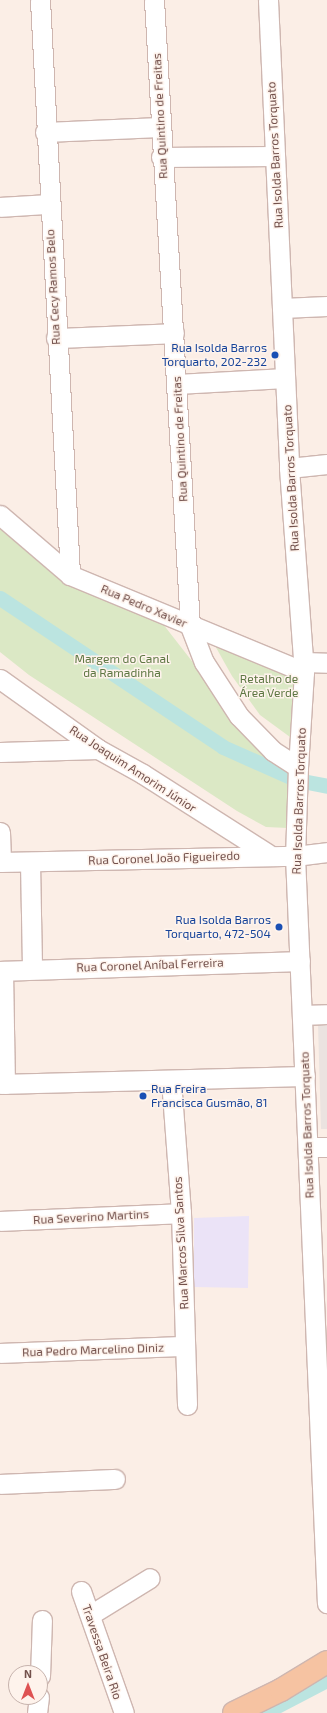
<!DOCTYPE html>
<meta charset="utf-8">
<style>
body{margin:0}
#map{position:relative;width:327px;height:1713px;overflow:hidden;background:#fbeee6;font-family:"Exo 2",sans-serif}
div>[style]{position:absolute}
.industrial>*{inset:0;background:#ebe3e0}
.education>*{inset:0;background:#ebe3f7}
.green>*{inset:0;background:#dbe8c5}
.water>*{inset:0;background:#bbe4e0}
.canal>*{height:15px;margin:-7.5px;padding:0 7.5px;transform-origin:7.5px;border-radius:7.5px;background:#bbe4e0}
.roads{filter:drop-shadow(1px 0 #ceb6b0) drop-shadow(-1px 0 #ceb6b0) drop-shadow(0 1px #ceb6b0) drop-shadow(0 -1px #ceb6b0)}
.minor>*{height:19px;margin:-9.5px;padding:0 9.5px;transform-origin:9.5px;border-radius:9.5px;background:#fff}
.major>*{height:22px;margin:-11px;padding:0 11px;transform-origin:11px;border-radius:11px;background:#f6c3a2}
.dots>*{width:11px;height:11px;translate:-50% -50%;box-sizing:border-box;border:2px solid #fef3ec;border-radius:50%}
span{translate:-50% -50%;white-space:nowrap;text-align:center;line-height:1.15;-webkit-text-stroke:3px #fef3ec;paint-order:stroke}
.street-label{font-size:12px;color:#73514c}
.transit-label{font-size:12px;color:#164399}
.right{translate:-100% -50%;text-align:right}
.left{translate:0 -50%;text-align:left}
.park-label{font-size:12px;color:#5f7844}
.north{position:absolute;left:8px;top:1665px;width:40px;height:40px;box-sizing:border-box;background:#fef3ec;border:1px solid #c6b2ac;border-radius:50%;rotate:0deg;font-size:11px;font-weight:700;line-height:16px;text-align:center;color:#73514c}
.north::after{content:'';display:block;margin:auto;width:14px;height:18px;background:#de5253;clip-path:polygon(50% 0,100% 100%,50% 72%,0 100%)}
</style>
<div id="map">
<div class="industrial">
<div style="clip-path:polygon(327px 1023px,327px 1129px,321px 1129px,318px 1024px)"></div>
</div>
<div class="education">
<div style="clip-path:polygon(249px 1216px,248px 1288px,194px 1287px,194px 1218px)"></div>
</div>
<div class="green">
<div style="clip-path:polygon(0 525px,163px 624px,216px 692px,288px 763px,288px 828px,266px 827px,237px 811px,29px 675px,0 652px)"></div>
<div style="clip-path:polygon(209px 635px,296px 670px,290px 737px,260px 715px,232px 676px)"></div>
</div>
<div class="water">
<div style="clip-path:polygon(327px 1673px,327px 1689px,281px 1713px,249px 1713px)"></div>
</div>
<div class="canal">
<div style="left:0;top:598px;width:268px;rotate:33.7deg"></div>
<div style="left:223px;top:747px;width:81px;rotate:24deg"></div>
<div style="left:297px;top:780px;width:31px;rotate:11deg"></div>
</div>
<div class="roads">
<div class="minor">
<div style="left:40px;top:0;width:576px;rotate:87.01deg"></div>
<div style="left:154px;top:0;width:627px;rotate:86.71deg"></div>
<div style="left:190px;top:626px;width:39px;rotate:69deg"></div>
<div style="left:204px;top:662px;width:64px;rotate:57.1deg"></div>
<div style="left:239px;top:716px;width:49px;rotate:45.8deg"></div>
<div style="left:273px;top:751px;width:30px;rotate:33deg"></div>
<div style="left:268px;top:0;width:468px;rotate:87.4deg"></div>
<div style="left:289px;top:468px;width:205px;rotate:85.8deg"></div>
<div style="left:304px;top:672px;width:95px;rotate:93.6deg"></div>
<div style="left:298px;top:767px;width:89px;rotate:91.9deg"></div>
<div style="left:295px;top:856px;width:748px;rotate:87.55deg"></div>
<div style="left:45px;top:132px;width:115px;rotate:-2.5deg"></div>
<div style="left:161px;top:157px;width:114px;rotate:-0.5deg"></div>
<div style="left:0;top:207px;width:48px;rotate:-3.6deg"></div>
<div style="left:282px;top:308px;width:45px;rotate:-2.5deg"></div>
<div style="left:56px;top:338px;width:118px;rotate:-2.4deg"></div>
<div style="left:177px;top:384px;width:108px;rotate:-3.2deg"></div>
<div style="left:289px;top:468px;width:38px;rotate:-6deg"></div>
<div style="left:0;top:515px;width:92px;rotate:40.6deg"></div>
<div style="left:70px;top:575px;width:253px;rotate:22.5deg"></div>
<div style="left:304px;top:662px;width:23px;rotate:2deg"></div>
<div style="left:0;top:679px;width:120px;rotate:35.5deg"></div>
<div style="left:98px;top:749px;width:51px;rotate:29.1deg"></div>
<div style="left:143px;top:774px;width:148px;rotate:32.6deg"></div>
<div style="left:0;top:752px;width:98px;rotate:-1.8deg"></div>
<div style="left:0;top:832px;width:30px;rotate:88deg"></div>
<div style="left:0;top:862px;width:295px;rotate:-1.2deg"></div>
<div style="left:295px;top:856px;width:32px;rotate:-7deg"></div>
<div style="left:30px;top:862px;width:107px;rotate:88.9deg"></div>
<div style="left:0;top:971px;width:300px;rotate:-1.9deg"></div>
<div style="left:3px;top:971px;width:113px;rotate:89deg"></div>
<div style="left:302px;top:1015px;width:25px;rotate:-2deg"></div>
<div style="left:171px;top:1080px;width:133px;rotate:85.7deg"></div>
<div style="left:181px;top:1213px;width:192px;rotate:88.2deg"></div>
<div style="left:0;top:1084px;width:305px;rotate:-1.5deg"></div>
<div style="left:309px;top:1147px;width:18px"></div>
<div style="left:0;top:1221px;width:181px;rotate:-2.5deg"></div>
<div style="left:0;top:1353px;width:185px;rotate:-2.2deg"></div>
<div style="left:0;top:1484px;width:115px;rotate:-2.5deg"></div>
<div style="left:81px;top:1591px;width:129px;rotate:70.6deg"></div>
<div style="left:90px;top:1615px;width:70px;rotate:-31.7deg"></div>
<div style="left:40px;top:1676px;width:56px;rotate:-88deg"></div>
<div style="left:37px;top:1713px;width:16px;rotate:-83deg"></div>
</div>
<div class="major">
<div style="left:234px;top:1713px;width:52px;rotate:-26.1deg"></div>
<div style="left:281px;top:1690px;width:54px;rotate:-31.3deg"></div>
</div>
</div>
<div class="dots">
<div style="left:275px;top:355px;background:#1a4fb4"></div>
<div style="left:279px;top:927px;background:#1a4fb4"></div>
<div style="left:143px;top:1096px;background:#1a4fb4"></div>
</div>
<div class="street-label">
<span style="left:160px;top:116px;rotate:-93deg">Rua Quintino de Freitas</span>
<span style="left:275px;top:155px;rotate:-93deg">Rua Isolda Barros Torquato</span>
<span style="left:53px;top:287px;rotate:-93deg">Rua Cecy Ramos Belo</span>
<span style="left:180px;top:439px;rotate:-93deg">Rua Quintino de Freitas</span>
<span style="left:291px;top:478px;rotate:-93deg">Rua Isolda Barros Torquato</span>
<span style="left:144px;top:606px;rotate:23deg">Rua Pedro Xavier</span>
<span style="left:133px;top:769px;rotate:33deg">Rua Joaquim Amorim Júnior</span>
<span style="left:299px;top:801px;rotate:-88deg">Rua Isolda Barros Torquato</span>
<span style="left:164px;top:858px;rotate:-2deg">Rua Coronel João Figueiredo</span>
<span style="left:150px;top:965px;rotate:-2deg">Rua Coronel Aníbal Ferreira</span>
<span style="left:307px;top:1125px;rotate:-92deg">Rua Isolda Barros Torquato</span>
<span style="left:91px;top:1217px;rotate:-3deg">Rua Severino Martins</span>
<span style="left:181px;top:1243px;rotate:-93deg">Rua Marcos Silva Santos</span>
<span style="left:93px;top:1350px;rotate:-2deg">Rua Pedro Marcelino Diniz</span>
<span style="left:102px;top:1652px;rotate:71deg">Travessa Beira Rio</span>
</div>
<div class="transit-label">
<span class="right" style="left:267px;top:355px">Rua Isolda Barros<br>Torquarto, 202-232</span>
<span class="right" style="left:271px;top:927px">Rua Isolda Barros<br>Torquarto, 472-504</span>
<span class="left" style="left:151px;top:1096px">Rua Freira<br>Francisca Gusmão, 81</span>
</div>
<div class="park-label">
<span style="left:122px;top:666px">Margem do Canal<br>da Ramadinha</span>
<span style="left:269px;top:686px">Retalho de<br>Área Verde</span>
</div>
<div class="north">N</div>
</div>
